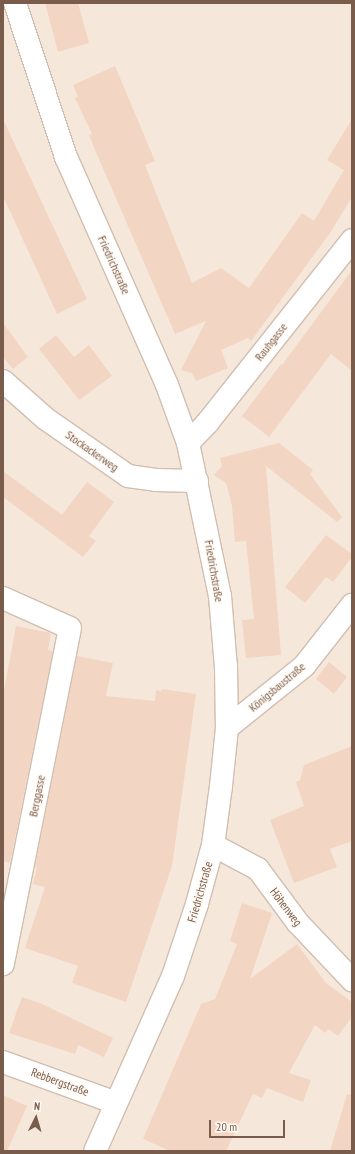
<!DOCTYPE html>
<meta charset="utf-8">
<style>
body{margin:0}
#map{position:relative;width:355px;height:1154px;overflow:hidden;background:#fdf6ec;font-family:"PT Sans Narrow",sans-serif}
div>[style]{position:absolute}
.residential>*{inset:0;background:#f5e8da}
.building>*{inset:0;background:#f3d5c3}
.roads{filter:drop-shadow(1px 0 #d1beb0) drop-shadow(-1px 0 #d1beb0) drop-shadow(0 1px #d1beb0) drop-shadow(0 -1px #d1beb0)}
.minor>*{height:22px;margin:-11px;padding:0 11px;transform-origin:11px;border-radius:11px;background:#fff}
span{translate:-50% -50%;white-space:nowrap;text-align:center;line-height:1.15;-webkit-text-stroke:3px #fffaf3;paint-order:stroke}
.street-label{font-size:12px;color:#7a5c4d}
.frame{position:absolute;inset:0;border:4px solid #7a5c4d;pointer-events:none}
.north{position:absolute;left:16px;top:1098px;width:40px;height:40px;-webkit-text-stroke:3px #fffaf3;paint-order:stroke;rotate:5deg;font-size:11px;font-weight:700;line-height:16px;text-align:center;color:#7a5c4d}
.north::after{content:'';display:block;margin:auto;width:14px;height:18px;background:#7a5c4d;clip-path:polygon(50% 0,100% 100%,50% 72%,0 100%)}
.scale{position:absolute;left:209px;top:1120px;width:76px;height:18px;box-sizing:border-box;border:2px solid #7a5c4d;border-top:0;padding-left:5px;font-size:12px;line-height:14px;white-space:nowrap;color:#7a5c4d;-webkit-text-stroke:3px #fffaf3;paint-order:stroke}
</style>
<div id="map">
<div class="residential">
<div style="clip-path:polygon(3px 3px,352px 3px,352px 1151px,3px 1151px)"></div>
</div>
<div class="building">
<div style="clip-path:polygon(45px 3px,78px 3px,89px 43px,58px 52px)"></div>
<div style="clip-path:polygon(115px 66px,155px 161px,145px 165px,192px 283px,221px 268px,249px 288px,302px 213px,314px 221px,344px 170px,327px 160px,352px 119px,352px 197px,330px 233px,251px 341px,248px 338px,221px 350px,228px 368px,196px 381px,192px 373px,181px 370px,206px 321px,175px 334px,95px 150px,89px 135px,92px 134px,75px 98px,78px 97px,73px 85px)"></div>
<div style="clip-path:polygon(3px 119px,87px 299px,57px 314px,3px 196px)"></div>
<div style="clip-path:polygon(352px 270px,352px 371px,331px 354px,269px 437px,242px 416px,281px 364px,282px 365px)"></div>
<div style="clip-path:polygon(3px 323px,28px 357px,13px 369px,3px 357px)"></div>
<div style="clip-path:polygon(56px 335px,74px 357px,89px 345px,112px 376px,79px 400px,39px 349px)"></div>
<div style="clip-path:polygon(279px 443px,313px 470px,310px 474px,342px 517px,337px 522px,266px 466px,281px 655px,246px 658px,242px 620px,254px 619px,246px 541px,235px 542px,232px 506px,226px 483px,214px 475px,222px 466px,220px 458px)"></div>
<div style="clip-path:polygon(3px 471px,62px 515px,87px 482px,114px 502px,89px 536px,96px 541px,83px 557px,3px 497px)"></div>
<div style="clip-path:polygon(326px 535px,352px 554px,352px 557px,333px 582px,326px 577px,305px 603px,285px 587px)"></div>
<div style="clip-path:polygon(16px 626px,51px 633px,48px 650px,53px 651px,10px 863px,3px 861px,3px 696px)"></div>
<div style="clip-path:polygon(77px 656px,113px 663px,106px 696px,155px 701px,156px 690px,161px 691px,162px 689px,196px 694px,172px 866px,126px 1002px,72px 983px,78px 966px,25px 948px,45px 887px,33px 884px,37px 867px,35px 867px)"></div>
<div style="clip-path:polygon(329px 662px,347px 677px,334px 694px,316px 679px)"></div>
<div style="clip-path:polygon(352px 746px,352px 841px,330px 849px,337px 867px,294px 883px,270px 820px,304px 806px,296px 782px,300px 780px,304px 765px)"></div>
<div style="clip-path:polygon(242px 903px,272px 913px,250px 979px,297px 944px,326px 983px,352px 1002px,352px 1017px,338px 1036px,328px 1029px,325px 1033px,315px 1025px,289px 1073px,311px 1080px,303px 1102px,267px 1088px,262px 1098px,253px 1094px,226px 1151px,170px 1151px,143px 1139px,201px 1004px,215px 999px,237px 944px,230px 941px)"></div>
<div style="clip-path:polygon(22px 997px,42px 1004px,113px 1038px,104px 1057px,78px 1045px,75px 1054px,9px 1033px)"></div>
<div style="clip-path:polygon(347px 1094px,352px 1095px,352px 1151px,330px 1151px)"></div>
<div style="clip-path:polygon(3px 1095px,27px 1106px,7px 1151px,3px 1151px)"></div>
</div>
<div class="roads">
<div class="minor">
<div style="left:15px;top:3px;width:162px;rotate:71.7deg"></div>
<div style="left:66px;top:157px;width:249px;rotate:66.1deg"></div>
<div style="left:167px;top:385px;width:62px;rotate:70.1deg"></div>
<div style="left:188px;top:443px;width:156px;rotate:78.2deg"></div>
<div style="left:220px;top:596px;width:71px;rotate:85.2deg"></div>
<div style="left:226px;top:667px;width:61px;rotate:89.1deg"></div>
<div style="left:227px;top:728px;width:58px;rotate:95.9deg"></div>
<div style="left:221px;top:786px;width:60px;rotate:97.7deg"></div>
<div style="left:213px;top:845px;width:61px;rotate:105.2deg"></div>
<div style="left:197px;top:904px;width:76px;rotate:108.4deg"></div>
<div style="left:173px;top:976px;width:192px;rotate:114deg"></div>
<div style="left:3px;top:381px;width:57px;rotate:41.5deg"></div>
<div style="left:46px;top:419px;width:100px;rotate:34.8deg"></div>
<div style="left:128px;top:476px;width:28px;rotate:8deg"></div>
<div style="left:156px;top:480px;width:41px;rotate:1.4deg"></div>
<div style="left:188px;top:443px;width:29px;rotate:-46deg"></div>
<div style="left:208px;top:422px;width:232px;rotate:-51.6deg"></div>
<div style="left:3px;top:598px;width:73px;rotate:24.1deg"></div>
<div style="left:70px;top:628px;width:343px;rotate:101.3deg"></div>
<div style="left:227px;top:728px;width:99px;rotate:-38.8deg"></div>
<div style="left:304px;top:666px;width:78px;rotate:-51.8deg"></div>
<div style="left:213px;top:845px;width:51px;rotate:28.1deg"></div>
<div style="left:258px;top:869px;width:67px;rotate:53.5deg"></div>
<div style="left:298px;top:923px;width:79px;rotate:46.5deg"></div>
<div style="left:3px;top:1062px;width:120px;rotate:19.9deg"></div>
</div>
</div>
<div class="street-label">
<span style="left:114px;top:265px;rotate:66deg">Friedrichstraße</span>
<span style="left:271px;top:342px;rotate:-52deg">Rauhgasse</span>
<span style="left:92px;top:451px;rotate:35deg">Stockackerweg</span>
<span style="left:214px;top:571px;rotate:80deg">Friedrichstraße</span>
<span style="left:277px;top:687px;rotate:-40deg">Königsbaustraße</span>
<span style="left:37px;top:796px;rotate:-79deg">Berggasse</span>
<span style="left:200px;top:892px;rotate:-74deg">Friedrichstraße</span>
<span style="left:286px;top:907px;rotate:53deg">Höhenweg</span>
<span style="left:60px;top:1082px;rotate:20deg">Rebbergstraße</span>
</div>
<div class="frame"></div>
<div class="north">N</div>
<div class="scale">20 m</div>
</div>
